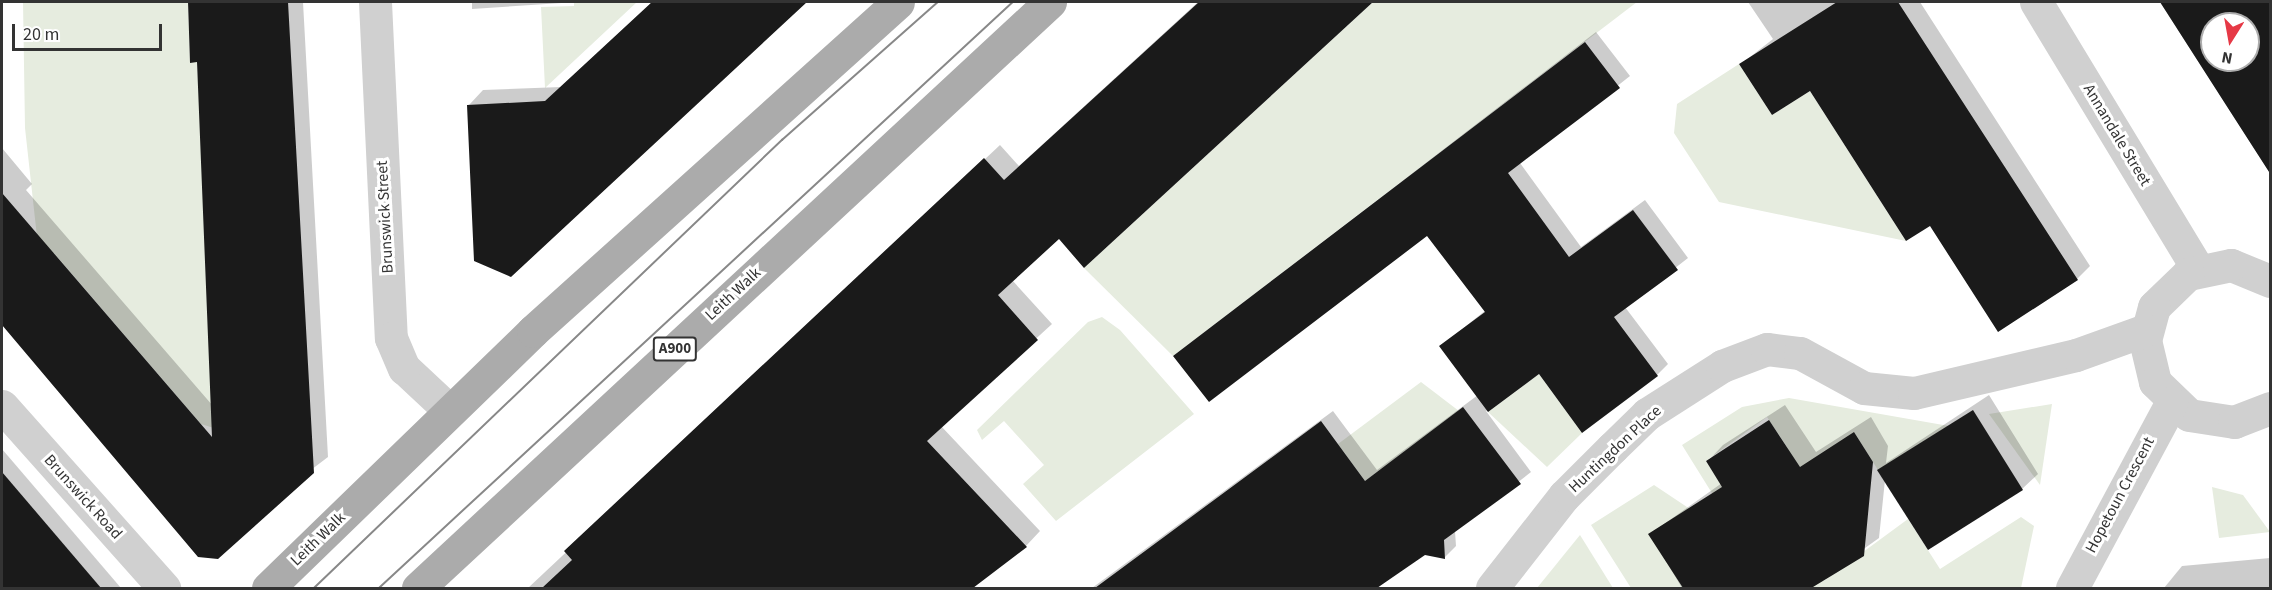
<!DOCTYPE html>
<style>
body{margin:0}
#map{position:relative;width:2272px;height:590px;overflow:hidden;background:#fff;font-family:"Source Sans 3",sans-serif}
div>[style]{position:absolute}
.green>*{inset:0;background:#e6ecdf}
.shadow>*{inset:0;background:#0003}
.building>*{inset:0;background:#1a1a1a}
.pedestrian>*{height:33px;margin:-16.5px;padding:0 16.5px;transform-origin:16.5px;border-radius:16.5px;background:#d0d0d0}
.minor>*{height:33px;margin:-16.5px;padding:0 16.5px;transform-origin:16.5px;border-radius:16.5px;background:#d0d0d0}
.primary>*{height:33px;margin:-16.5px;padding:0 16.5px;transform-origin:16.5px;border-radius:16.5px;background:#ababab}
.tram>*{height:1.5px;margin:-0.75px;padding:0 0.75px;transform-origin:0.75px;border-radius:0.75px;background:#888}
span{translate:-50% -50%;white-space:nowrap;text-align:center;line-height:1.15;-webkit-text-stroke:6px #fff;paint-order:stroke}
.shield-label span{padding:2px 4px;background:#fff;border:2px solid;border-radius:4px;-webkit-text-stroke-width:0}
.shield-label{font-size:15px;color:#333;font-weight:700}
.street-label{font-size:16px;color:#333}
.frame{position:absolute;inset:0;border:3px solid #333;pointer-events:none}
.north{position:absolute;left:2200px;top:12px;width:60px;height:60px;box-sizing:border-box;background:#fff;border:2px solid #adadad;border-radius:50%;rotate:191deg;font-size:16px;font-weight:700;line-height:24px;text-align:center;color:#333}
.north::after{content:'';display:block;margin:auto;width:21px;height:27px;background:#e63946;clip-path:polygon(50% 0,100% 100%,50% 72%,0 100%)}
.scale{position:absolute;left:12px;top:24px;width:150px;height:27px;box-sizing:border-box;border:3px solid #333;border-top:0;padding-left:8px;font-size:18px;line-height:21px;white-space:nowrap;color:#333;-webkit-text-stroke:4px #fff;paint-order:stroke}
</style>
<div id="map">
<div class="green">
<div style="clip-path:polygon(23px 2px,188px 2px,190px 62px,197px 62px,217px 429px,201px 424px,54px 253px,40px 264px,25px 128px)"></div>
<div style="clip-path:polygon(574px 2px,637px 2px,545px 88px,541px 7px,574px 6px)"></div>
<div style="clip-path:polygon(1373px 2px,1637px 2px,1173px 356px,1084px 268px)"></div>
<div style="clip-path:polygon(1739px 64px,1772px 115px,1810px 91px,1906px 241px,1719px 202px,1674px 133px,1677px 104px)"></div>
<div style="clip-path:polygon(1102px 317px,1120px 330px,1194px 414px,1056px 521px,1023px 484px,1044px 465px,1004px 421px,982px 440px,977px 430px,1088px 322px)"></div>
<div style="clip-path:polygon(1539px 374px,1582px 433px,1547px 467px,1488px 412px)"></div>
<div style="clip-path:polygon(1421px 382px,1459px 411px,1365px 481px,1338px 444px)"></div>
<div style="clip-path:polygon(1789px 398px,1949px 426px,1878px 470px,1854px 432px,1795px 479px,1787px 447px,1767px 417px,1706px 461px,1725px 491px,1715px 498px,1682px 445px,1742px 407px)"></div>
<div style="clip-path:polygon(2052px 404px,2040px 485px,1989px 414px)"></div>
<div style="clip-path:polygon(1654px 485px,1693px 511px,1649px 534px,1683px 588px,1631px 588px,1591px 525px)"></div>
<div style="clip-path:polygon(2212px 487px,2243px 495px,2270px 532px,2219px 538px)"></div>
<div style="clip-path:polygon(2021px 517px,2034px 526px,2021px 588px,1799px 588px,1825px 580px,1908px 519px,1940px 569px)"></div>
<div style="clip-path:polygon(1580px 535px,1613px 588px,1537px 588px)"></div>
</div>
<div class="shadow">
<div style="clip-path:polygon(189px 2px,303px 2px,328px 457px,199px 555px,2px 323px,2px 148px,32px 184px,26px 190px,213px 406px,198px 61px,192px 61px)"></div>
<div style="clip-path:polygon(472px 2px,577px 2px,472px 9px)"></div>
<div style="clip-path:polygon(652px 2px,804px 2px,511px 276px,469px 105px,483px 90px,561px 87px)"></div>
<div style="clip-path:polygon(1198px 2px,1371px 2px,1084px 266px,1059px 237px,1012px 280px,1052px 324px,941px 426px,1040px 531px,1026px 546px,970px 588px,528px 588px,1000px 145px,1019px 166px)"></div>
<div style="clip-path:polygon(1748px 2px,1920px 2px,2090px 266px,2077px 279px,1930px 224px,1810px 89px,1741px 64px,1773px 39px)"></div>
<div style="clip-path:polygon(evenodd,2160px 2px,2270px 2px,2270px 173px,2160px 2px,2212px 24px,2248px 24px,2248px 60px,2212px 60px,2212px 24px)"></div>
<div style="clip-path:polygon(1596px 32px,1630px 76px,1520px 163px,1581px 247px,1645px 200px,1688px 258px,1625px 307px,1668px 364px,1657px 375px,1539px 372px,1486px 411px,1531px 472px,1455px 531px,1456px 546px,1444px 558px,1424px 554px,1377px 588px,1092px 588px,1333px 411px,1377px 470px,1478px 395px,1441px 346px,1486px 310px,1428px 234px,1175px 356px)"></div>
<div style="clip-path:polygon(1989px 395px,2038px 474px,2022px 489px,1885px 480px,1879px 538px,1809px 588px,1682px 588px,1650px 534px,1722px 483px,1708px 461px,1723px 445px,1785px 405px,1816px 452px,1871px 417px,1888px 446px,1886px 463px)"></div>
<div style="clip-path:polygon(2px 449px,121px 588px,2px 588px)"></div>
<div style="clip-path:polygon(2270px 558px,2270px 588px,2164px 588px,2182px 566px)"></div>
</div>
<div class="building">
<div style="clip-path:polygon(188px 2px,288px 2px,314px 473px,218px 559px,198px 557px,2px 325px,2px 193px,212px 437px,197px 62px,190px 63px)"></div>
<div style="clip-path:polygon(652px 2px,807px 2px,511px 277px,474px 261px,467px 105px,545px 101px)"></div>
<div style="clip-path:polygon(1199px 2px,1373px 2px,1084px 268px,1059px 239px,998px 295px,1038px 340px,927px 441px,1027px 547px,973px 588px,542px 588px,572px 560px,564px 551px,984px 158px,1004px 180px)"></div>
<div style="clip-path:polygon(1837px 2px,1898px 2px,2078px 280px,1998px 332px,1930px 226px,1906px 241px,1810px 91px,1772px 115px,1739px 64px)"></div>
<div style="clip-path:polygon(evenodd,2160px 2px,2271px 2px,2271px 175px,2226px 105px,2160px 2px,2212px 24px,2248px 24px,2248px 60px,2212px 60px,2212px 24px)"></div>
<div style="clip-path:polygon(1585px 42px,1620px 88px,1508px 173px,1569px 257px,1633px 210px,1678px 270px,1614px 317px,1658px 376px,1582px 433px,1539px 374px,1488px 412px,1439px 346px,1485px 312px,1427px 236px,1209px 402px,1173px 356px)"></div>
<div style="clip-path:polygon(1463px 407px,1521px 484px,1444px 540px,1445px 559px,1425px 555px,1377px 588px,1095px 588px,1321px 421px,1365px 481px)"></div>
<div style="clip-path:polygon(1973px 410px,2023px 490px,1928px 550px,1877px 470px)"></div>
<div style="clip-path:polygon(1769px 420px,1800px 467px,1854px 432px,1873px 462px,1864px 556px,1813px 587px,1683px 588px,1648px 534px,1722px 487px,1706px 461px)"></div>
<div style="clip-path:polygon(2px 472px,101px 588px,2px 588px)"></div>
</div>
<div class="pedestrian">
<div style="left:404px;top:368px;width:63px;rotate:43.1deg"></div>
</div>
<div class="minor">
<div style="left:375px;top:2px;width:336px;rotate:87.3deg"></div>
<div style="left:391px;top:338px;width:33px;rotate:67deg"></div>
<div style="left:2036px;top:2px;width:312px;rotate:58.8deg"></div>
<div style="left:2270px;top:281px;width:42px;rotate:-157.7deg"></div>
<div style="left:2231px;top:265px;width:44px;rotate:168.2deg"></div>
<div style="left:2188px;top:274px;width:47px;rotate:135.9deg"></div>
<div style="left:2154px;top:307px;width:34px;rotate:105deg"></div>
<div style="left:2145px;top:340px;width:43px;rotate:76.6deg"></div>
<div style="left:2155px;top:382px;width:47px;rotate:44.1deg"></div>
<div style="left:2189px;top:415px;width:46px;rotate:8.8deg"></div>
<div style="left:2234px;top:422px;width:39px;rotate:-21deg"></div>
<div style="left:2px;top:406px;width:244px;rotate:48.3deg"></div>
<div style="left:1492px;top:588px;width:117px;rotate:-52deg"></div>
<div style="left:1564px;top:496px;width:68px;rotate:-45deg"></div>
<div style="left:1612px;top:448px;width:49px;rotate:-44.2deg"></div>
<div style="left:1647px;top:414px;width:89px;rotate:-32.6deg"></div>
<div style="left:1722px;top:366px;width:48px;rotate:-20.7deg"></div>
<div style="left:1767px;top:349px;width:33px;rotate:7deg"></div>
<div style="left:1800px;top:353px;width:73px;rotate:28.7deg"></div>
<div style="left:1864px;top:388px;width:50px;rotate:5.7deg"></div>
<div style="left:1914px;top:393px;width:166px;rotate:-13.2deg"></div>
<div style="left:2076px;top:355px;width:74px;rotate:-19.7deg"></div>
<div style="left:2072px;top:588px;width:210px;rotate:-61.8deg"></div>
</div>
<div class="primary">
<div style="left:268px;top:588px;width:369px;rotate:-44.1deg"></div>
<div style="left:533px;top:331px;width:491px;rotate:-42deg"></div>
<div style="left:418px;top:588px;width:862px;rotate:-42.84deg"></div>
</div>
<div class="tram">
<div style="left:314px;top:588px;width:648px;rotate:-43.75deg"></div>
<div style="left:782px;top:140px;width:208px;rotate:-41.5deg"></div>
<div style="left:379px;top:588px;width:863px;rotate:-42.75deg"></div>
</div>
<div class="shield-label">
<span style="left:675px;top:349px">A900</span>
</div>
<div class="street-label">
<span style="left:2117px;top:135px;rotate:59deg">Annandale Street</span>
<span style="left:385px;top:217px;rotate:-93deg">Brunswick Street</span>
<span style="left:733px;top:294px;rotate:-43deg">Leith Walk</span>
<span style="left:1615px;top:449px;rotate:-43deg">Huntingdon Place</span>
<span style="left:2120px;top:495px;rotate:-62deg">Hopetoun Crescent</span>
<span style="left:83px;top:497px;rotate:48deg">Brunswick Road</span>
<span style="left:318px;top:539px;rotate:-44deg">Leith Walk</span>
</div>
<div class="frame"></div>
<div class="north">N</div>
<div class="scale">20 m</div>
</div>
